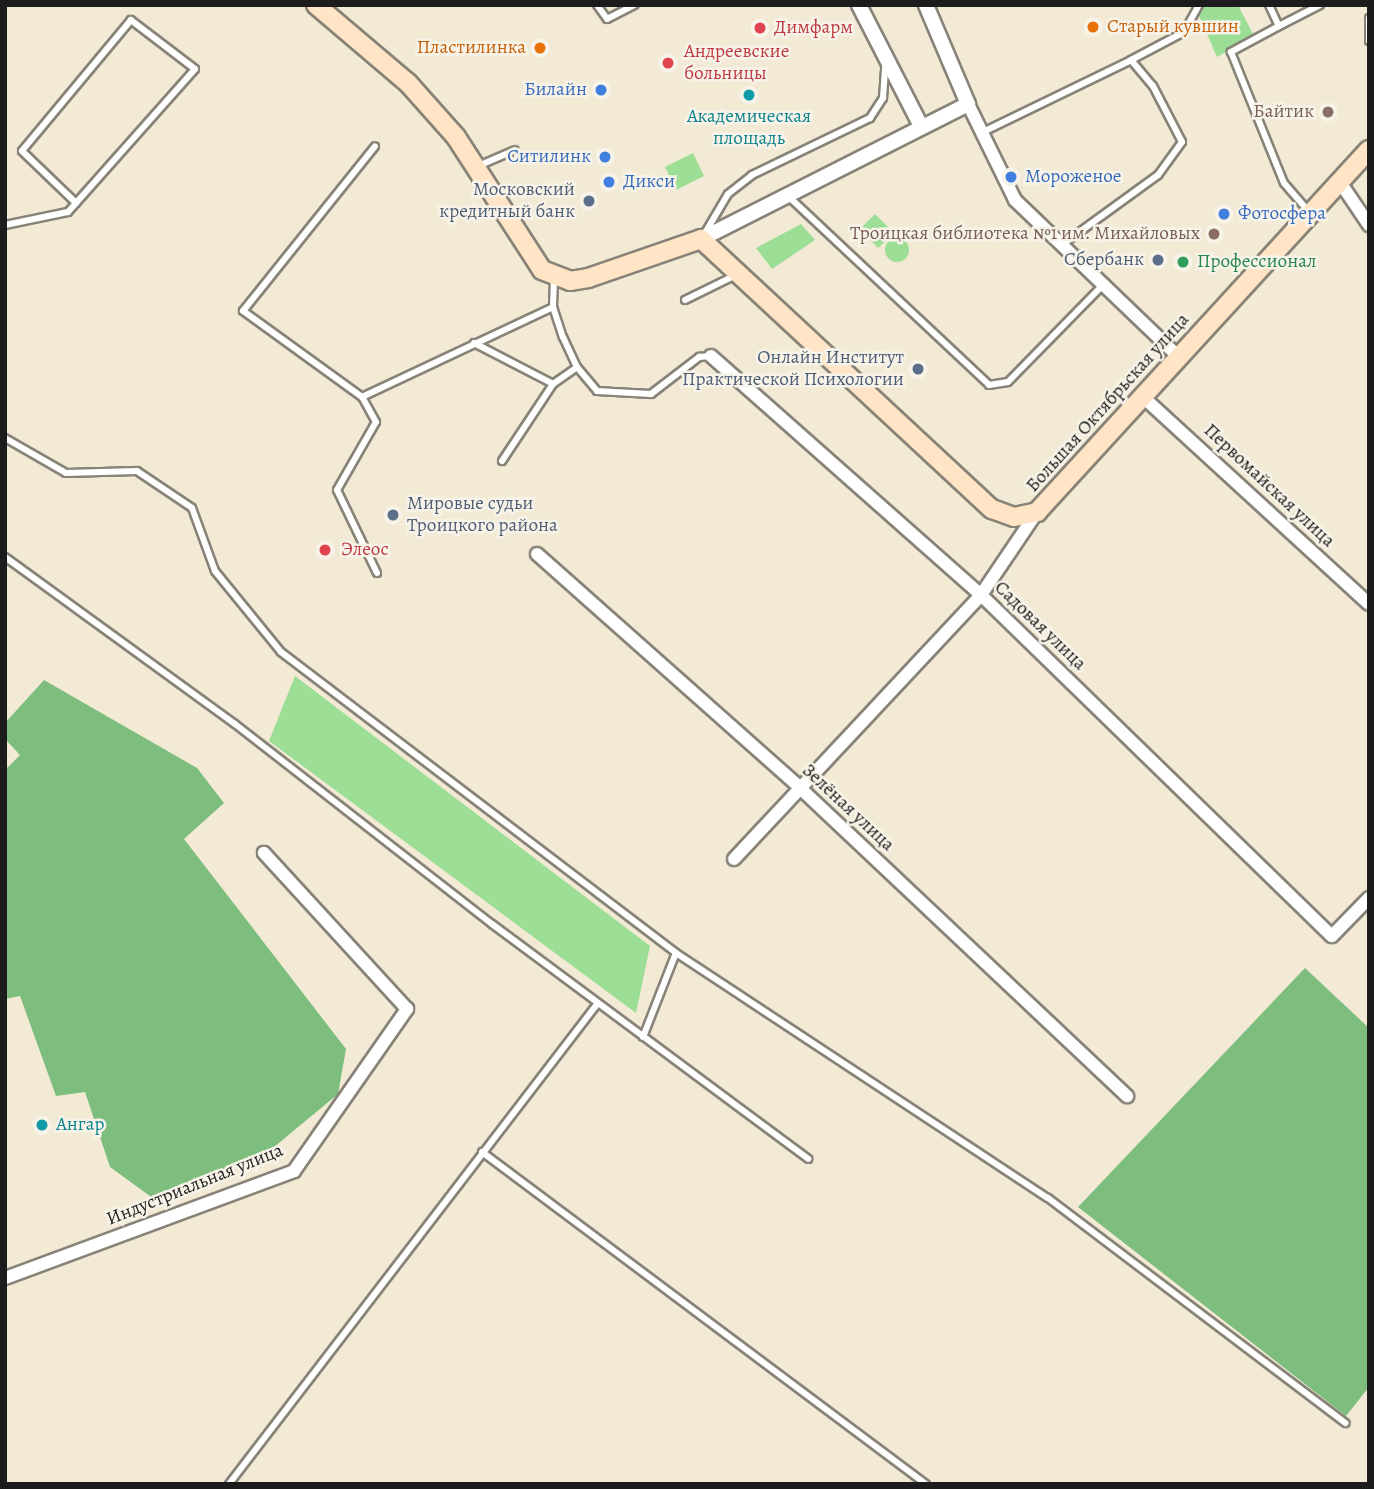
<!DOCTYPE html>
<meta charset="utf-8">
<style>
body{margin:0}
#map{position:relative;width:1374px;height:1489px;overflow:hidden;background:#f3ead5;font-family:Alegreya,serif}
div>[style]{position:absolute}
.green>*{inset:0;background:#9cde95}
.round{border-radius:50%}
.forest>*{inset:0;background:#7dbd7e}
.roads{filter:drop-shadow(2px 0 #888378) drop-shadow(-2px 0 #888378) drop-shadow(0 2px #888378) drop-shadow(0 -2px #888378)}
.service>*{height:6px;margin:-3px;padding:0 3px;transform-origin:3px;border-radius:3px;background:#fff}
.minor>*{height:12px;margin:-6px;padding:0 6px;transform-origin:6px;border-radius:6px;background:#fff}
.tertiary>*{height:14px;margin:-7px;padding:0 7px;transform-origin:7px;border-radius:7px;background:#fff}
.secondary>*{height:18px;margin:-9px;padding:0 9px;transform-origin:9px;border-radius:9px;background:#ffe4c6}
.dots>*{width:19px;height:19px;translate:-50% -50%;box-sizing:border-box;border:4px solid #f7f3e8;border-radius:50%}
span{translate:-50% -50%;white-space:nowrap;text-align:center;line-height:1.15;-webkit-text-stroke:5px #f7f3e8;paint-order:stroke}
.food-label{font-size:19px;color:#c56008}
.left{translate:0 -50%;text-align:left}
.right{translate:-100% -50%;text-align:right}
.health-label{font-size:19px;color:#be3a42}
.shop-label{font-size:19px;color:#366cbe}
.education-label{font-size:19px;color:#785e54}
.culture-label{font-size:19px;color:#0d838f}
.service-label{font-size:19px;color:#4e5e75}
.leisure-label{font-size:19px;color:#27864d}
.street-label{font-size:19px;color:#1c1c1c}
.frame{position:absolute;inset:0;border:7px solid #1c1c1c;pointer-events:none}
</style>
<div id="map">
<div class="green">
<div style="clip-path:polygon(1205px 5px,1238px 5px,1254px 36px,1217px 57px,1199px 16px)"></div>
<div style="clip-path:polygon(693px 153px,704px 176px,676px 190px,665px 167px)"></div>
<div style="clip-path:polygon(875px 214px,894px 233px,878px 248px,860px 229px)"></div>
<div style="clip-path:polygon(801px 224px,815px 240px,772px 269px,756px 248px)"></div>
<div class="round" style="left:885px;top:238px;width:24px;height:24px"></div>
<div style="clip-path:polygon(295px 676px,650px 946px,636px 1013px,269px 741px)"></div>
</div>
<div class="forest">
<div style="clip-path:polygon(44px 680px,197px 768px,224px 803px,184px 839px,346px 1049px,338px 1094px,274px 1147px,161px 1204px,110px 1167px,85px 1092px,56px 1096px,20px 996px,5px 999px,5px 770px,20px 755px,5px 739px,5px 723px)"></div>
<div style="clip-path:polygon(1305px 968px,1369px 1028px,1369px 1387px,1346px 1416px,1078px 1207px)"></div>
</div>
<div class="roads">
<div class="service">
<div style="left:597px;top:5px;width:17px;rotate:54deg"></div>
<div style="left:607px;top:19px;width:31px;rotate:-27deg"></div>
<div style="left:1269px;top:5px;width:23px;rotate:65deg"></div>
<div style="left:1279px;top:26px;width:46px;rotate:-27.1deg"></div>
<div style="left:1369px;top:18px;width:23px;rotate:90deg"></div>
<div style="left:1279px;top:26px;width:55px;rotate:151.6deg"></div>
<div style="left:1231px;top:52px;width:141px;rotate:68deg"></div>
<div style="left:1284px;top:183px;width:40px;rotate:49deg"></div>
<div style="left:1131px;top:60px;width:60px;rotate:-27.8deg"></div>
<div style="left:1184px;top:32px;width:31px;rotate:-61deg"></div>
<div style="left:983px;top:132px;width:165px;rotate:-25.9deg"></div>
<div style="left:1131px;top:60px;width:34px;rotate:50deg"></div>
<div style="left:1153px;top:86px;width:63px;rotate:62.6deg"></div>
<div style="left:1182px;top:142px;width:41px;rotate:126deg"></div>
<div style="left:1158px;top:175px;width:117px;rotate:144deg"></div>
<div style="left:478px;top:166px;width:40px;rotate:-23.4deg"></div>
<div style="left:788px;top:196px;width:276px;rotate:43.2deg"></div>
<div style="left:989px;top:385px;width:19px;rotate:-9deg"></div>
<div style="left:1008px;top:382px;width:139px;rotate:-45.6deg"></div>
<div style="left:5px;top:225px;width:64px;rotate:-11.7deg"></div>
<div style="left:68px;top:212px;width:12px;rotate:-48deg"></div>
<div style="left:76px;top:203px;width:179px;rotate:-48.4deg"></div>
<div style="left:195px;top:69px;width:81px;rotate:-142.6deg"></div>
<div style="left:131px;top:20px;width:170px;rotate:129.8deg"></div>
<div style="left:22px;top:151px;width:75px;rotate:43.9deg"></div>
<div style="left:705px;top:233px;width:45px;rotate:-59.5deg"></div>
<div style="left:728px;top:194px;width:31px;rotate:-38deg"></div>
<div style="left:752px;top:175px;width:131px;rotate:-25.8deg"></div>
<div style="left:870px;top:118px;width:24px;rotate:-57deg"></div>
<div style="left:883px;top:98px;width:31px;rotate:-86deg"></div>
<div style="left:554px;top:278px;width:29px;rotate:92deg"></div>
<div style="left:553px;top:307px;width:32px;rotate:72deg"></div>
<div style="left:563px;top:337px;width:33px;rotate:65deg"></div>
<div style="left:577px;top:367px;width:31px;rotate:50deg"></div>
<div style="left:597px;top:391px;width:54px;rotate:3.2deg"></div>
<div style="left:651px;top:394px;width:61px;rotate:-37.6deg"></div>
<div style="left:699px;top:357px;width:12px;rotate:-5deg"></div>
<div style="left:685px;top:300px;width:57px;rotate:-26.1deg"></div>
<div style="left:474px;top:343px;width:89px;rotate:27.4deg"></div>
<div style="left:362px;top:397px;width:147px;rotate:-144.1deg"></div>
<div style="left:243px;top:311px;width:211px;rotate:-51.3deg"></div>
<div style="left:5px;top:438px;width:70px;rotate:29.8deg"></div>
<div style="left:66px;top:473px;width:71px;rotate:-1.6deg"></div>
<div style="left:137px;top:471px;width:66px;rotate:33.9deg"></div>
<div style="left:192px;top:508px;width:67px;rotate:69.9deg"></div>
<div style="left:215px;top:571px;width:104px;rotate:50.8deg"></div>
<div style="left:281px;top:652px;width:497px;rotate:37.3deg"></div>
<div style="left:676px;top:953px;width:445px;rotate:33.4deg"></div>
<div style="left:1048px;top:1198px;width:373px;rotate:37.1deg"></div>
<div style="left:502px;top:461px;width:92px;rotate:-56.5deg"></div>
<div style="left:553px;top:384px;width:29px;rotate:-35deg"></div>
<div style="left:5px;top:557px;width:284px;rotate:36deg"></div>
<div style="left:235px;top:724px;width:326px;rotate:37.9deg"></div>
<div style="left:492px;top:924px;width:394px;rotate:36.6deg"></div>
<div style="left:377px;top:573px;width:92px;rotate:-115.7deg"></div>
<div style="left:337px;top:490px;width:78px;rotate:-60.2deg"></div>
<div style="left:376px;top:422px;width:29px;rotate:-119deg"></div>
<div style="left:362px;top:397px;width:211px;rotate:-25.2deg"></div>
<div style="left:643px;top:1037px;width:90px;rotate:-68.6deg"></div>
<div style="left:482px;top:1152px;width:554px;rotate:36.79deg"></div>
<div style="left:229px;top:1484px;width:606px;rotate:-52.51deg"></div>
</div>
<div class="minor">
<div style="left:968px;top:104px;width:107px;rotate:63.9deg"></div>
<div style="left:1015px;top:200px;width:227px;rotate:43.8deg"></div>
<div style="left:1340px;top:182px;width:52px;rotate:56deg"></div>
<div style="left:711px;top:356px;width:361px;rotate:41.5deg"></div>
<div style="left:981px;top:595px;width:489px;rotate:44.2deg"></div>
<div style="left:1332px;top:936px;width:53px;rotate:-45.8deg"></div>
<div style="left:1143px;top:397px;width:306px;rotate:42.5deg"></div>
<div style="left:537px;top:554px;width:351px;rotate:41.6deg"></div>
<div style="left:799px;top:787px;width:451px;rotate:43.3deg"></div>
<div style="left:734px;top:859px;width:362px;rotate:-46.9deg"></div>
<div style="left:981px;top:595px;width:100px;rotate:-56deg"></div>
<div style="left:5px;top:1278px;width:308px;rotate:-20.3deg"></div>
<div style="left:294px;top:1171px;width:198px;rotate:-55.1deg"></div>
<div style="left:407px;top:1009px;width:212px;rotate:-132.5deg"></div>
</div>
<div class="tertiary">
<div style="left:859px;top:5px;width:136px;rotate:62.9deg"></div>
<div style="left:701px;top:239px;width:299px;rotate:-26.8deg"></div>
<div style="left:968px;top:104px;width:108px;rotate:-113deg"></div>
</div>
<div class="secondary">
<div style="left:316px;top:5px;width:121px;rotate:40.3deg"></div>
<div style="left:408px;top:83px;width:72px;rotate:48.4deg"></div>
<div style="left:456px;top:137px;width:158px;rotate:57.1deg"></div>
<div style="left:542px;top:270px;width:30px;rotate:21deg"></div>
<div style="left:570px;top:281px;width:18px;rotate:-9deg"></div>
<div style="left:588px;top:278px;width:120px;rotate:-19deg"></div>
<div style="left:701px;top:239px;width:397px;rotate:42.9deg"></div>
<div style="left:992px;top:509px;width:23px;rotate:20deg"></div>
<div style="left:1014px;top:517px;width:24px;rotate:-12deg"></div>
<div style="left:1037px;top:512px;width:491px;rotate:-47.5deg"></div>
</div>
</div>
<div class="dots">
<div style="left:1093px;top:27px;background:#e8710a"></div>
<div style="left:760px;top:28px;background:#e0444e"></div>
<div style="left:540px;top:48px;background:#e8710a"></div>
<div style="left:668px;top:63px;background:#e0444e"></div>
<div style="left:601px;top:90px;background:#3f7fe0"></div>
<div style="left:749px;top:95px;background:#0f9aa8"></div>
<div style="left:1328px;top:112px;background:#8d6e63"></div>
<div style="left:605px;top:157px;background:#3f7fe0"></div>
<div style="left:1011px;top:177px;background:#3f7fe0"></div>
<div style="left:609px;top:182px;background:#3f7fe0"></div>
<div style="left:589px;top:201px;background:#5c6f8a"></div>
<div style="left:1224px;top:214px;background:#3f7fe0"></div>
<div style="left:1214px;top:234px;background:#8d6e63"></div>
<div style="left:1158px;top:260px;background:#5c6f8a"></div>
<div style="left:1183px;top:262px;background:#2e9e5b"></div>
<div style="left:918px;top:369px;background:#5c6f8a"></div>
<div style="left:393px;top:515px;background:#5c6f8a"></div>
<div style="left:325px;top:550px;background:#e0444e"></div>
<div style="left:42px;top:1125px;background:#0f9aa8"></div>
</div>
<div class="food-label">
<span class="left" style="left:1107px;top:27px">Старый кувшин</span>
<span class="right" style="left:526px;top:48px">Пластилинка</span>
</div>
<div class="health-label">
<span class="left" style="left:774px;top:28px">Димфарм</span>
<span class="left" style="left:684px;top:63px">Андреевские<br>больницы</span>
<span class="left" style="left:341px;top:550px">Элеос</span>
</div>
<div class="shop-label">
<span class="right" style="left:587px;top:90px">Билайн</span>
<span class="right" style="left:591px;top:157px">Ситилинк</span>
<span class="left" style="left:1025px;top:177px">Мороженое</span>
<span class="left" style="left:623px;top:182px">Дикси</span>
<span class="left" style="left:1238px;top:214px">Фотосфера</span>
</div>
<div class="education-label">
<span class="right" style="left:1314px;top:112px">Байтик</span>
<span class="right" style="left:1200px;top:234px">Троицкая библиотека №1 им. Михайловых</span>
</div>
<div class="culture-label">
<span style="left:749px;top:128px">Академическая<br>площадь</span>
<span class="left" style="left:56px;top:1125px">Ангар</span>
</div>
<div class="service-label">
<span class="right" style="left:575px;top:201px">Московский<br>кредитный банк</span>
<span class="right" style="left:1144px;top:260px">Сбербанк</span>
<span class="right" style="left:904px;top:369px">Онлайн Институт<br>Практической Психологии</span>
<span class="left" style="left:407px;top:515px">Мировые судьи<br>Троицкого района</span>
</div>
<div class="leisure-label">
<span class="left" style="left:1197px;top:262px">Профессионал</span>
</div>
<div class="street-label">
<span style="left:1108px;top:403px;rotate:-48deg">Большая Октябрьская улица</span>
<span style="left:1269px;top:486px;rotate:43deg">Первомайская улица</span>
<span style="left:1040px;top:626px;rotate:44deg">Садовая улица</span>
<span style="left:848px;top:808px;rotate:43deg">Зелёная улица</span>
<span style="left:195px;top:1185px;rotate:-22deg">Индустриальная улица</span>
</div>
<div class="frame"></div>
</div>
